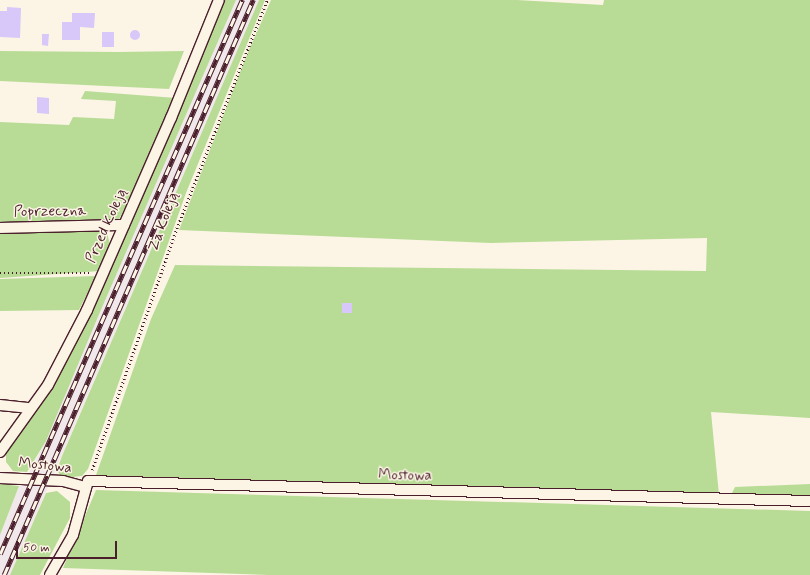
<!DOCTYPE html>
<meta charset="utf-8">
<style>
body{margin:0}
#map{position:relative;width:810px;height:575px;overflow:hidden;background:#fcf5e5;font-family:Mynerve,sans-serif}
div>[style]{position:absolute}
.built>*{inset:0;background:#f1e8eb}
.green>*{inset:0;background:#b8dc96}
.building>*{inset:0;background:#d7c8f9}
.round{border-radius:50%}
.path>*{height:2.5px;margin-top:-1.25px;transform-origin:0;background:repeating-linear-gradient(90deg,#4a1f2b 0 1px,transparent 0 4px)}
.roads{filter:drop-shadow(1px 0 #4a1f2b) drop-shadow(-1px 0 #4a1f2b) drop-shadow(0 1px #4a1f2b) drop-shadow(0 -1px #4a1f2b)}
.street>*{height:10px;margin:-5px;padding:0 5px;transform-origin:5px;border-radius:5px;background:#fcf5e5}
.rail>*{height:4.5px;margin-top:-2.25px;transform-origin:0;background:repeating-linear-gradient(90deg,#fcf5e5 0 9px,#4a1f2b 0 18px);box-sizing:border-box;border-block:1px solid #4a1f2b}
span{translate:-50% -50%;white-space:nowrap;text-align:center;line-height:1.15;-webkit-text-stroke:3px #fcf5e5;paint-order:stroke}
.street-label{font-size:15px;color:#4a1f2b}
.scale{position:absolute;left:16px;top:541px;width:101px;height:18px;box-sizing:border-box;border:2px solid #4a1f2b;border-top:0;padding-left:5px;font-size:12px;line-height:14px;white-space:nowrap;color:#4a1f2b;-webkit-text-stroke:3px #fcf5e5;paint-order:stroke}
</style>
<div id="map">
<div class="built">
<div style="clip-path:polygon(236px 0,259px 0,10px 575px,0 575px,0 535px,19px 486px,24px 486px,31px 468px,46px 441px,100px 312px)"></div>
</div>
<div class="green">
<div style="clip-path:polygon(225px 0,236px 0,100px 312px,46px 441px,27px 472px,13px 471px,6px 462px,6px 451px,41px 402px)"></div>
<div style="clip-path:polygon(259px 0,265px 0,186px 193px,88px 469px,82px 476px,62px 478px,57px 470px,62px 456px)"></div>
<div style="clip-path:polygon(271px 0,517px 0,603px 5px,604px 0,810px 0,810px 418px,711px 412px,719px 495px,357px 483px,95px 478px,151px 319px,175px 265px,706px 271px,707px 238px,491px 243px,179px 230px,246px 57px)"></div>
<div style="clip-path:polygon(0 51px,118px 52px,184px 51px,169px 89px,0 81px)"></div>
<div style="clip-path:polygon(85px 91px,176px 98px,123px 212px,119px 219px,0 224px,0 122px,69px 125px,73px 117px,114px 119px,116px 101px,81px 99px)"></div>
<div style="clip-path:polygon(0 229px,107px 232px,110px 245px,100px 271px,0 278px)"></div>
<div style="clip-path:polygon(96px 276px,79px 310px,0 311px,0 279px)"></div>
<div style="clip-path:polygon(0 484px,19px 486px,0 535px)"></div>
<div style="clip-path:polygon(810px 484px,810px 500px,732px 493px,735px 487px)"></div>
<div style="clip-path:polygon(96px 490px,810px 511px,810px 575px,269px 575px,63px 568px)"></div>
<div style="clip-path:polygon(57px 491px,70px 502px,70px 518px,40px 575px,10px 575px,46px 493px)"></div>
</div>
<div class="building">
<div style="clip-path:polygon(7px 7px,21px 8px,20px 38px,0 37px,0 11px,7px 11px)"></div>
<div style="clip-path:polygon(72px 13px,95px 13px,94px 28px,80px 27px,80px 40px,62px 40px,62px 22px,72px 22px)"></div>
<div class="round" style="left:130px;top:30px;width:10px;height:10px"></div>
<div style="clip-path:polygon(102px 32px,114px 32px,114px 47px,102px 47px)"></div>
<div style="clip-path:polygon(42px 34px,49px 34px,48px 46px,42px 45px)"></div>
<div style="clip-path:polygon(37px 97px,49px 98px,49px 114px,37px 113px)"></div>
<div style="clip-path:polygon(342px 303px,352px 303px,352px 313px,342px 313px)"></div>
</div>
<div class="path">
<div style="left:0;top:273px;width:91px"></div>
<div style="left:92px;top:470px;width:260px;rotate:-70.7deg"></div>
<div style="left:178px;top:225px;width:242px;rotate:-68.4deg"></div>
</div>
<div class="roads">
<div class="street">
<div style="left:0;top:228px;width:124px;rotate:-1.4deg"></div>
<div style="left:0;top:405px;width:30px;rotate:6deg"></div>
<div style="left:0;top:452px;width:82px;rotate:-54.4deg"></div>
<div style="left:48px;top:385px;width:85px;rotate:-62.5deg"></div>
<div style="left:87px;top:310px;width:210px;rotate:-66.4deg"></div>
<div style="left:171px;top:118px;width:127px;rotate:-67.9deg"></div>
<div style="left:0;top:478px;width:63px;rotate:2.7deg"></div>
<div style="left:63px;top:481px;width:24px;rotate:15deg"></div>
<div style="left:50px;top:575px;width:46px;rotate:-60.1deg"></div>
<div style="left:73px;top:535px;width:56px;rotate:-74.5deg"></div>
<div style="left:88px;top:481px;width:722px;rotate:1.59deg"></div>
</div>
</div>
<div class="rail">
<div style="left:0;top:554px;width:605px;rotate:-66.4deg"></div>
<div style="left:4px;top:575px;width:627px;rotate:-66.59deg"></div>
</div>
<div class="street-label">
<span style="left:50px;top:212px;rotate:-1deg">Poprzeczna</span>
<span style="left:164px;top:222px;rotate:-70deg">Za Koleją</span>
<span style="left:107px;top:226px;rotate:-66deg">Przed Koleją</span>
<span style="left:45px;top:466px;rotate:6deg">Mostowa</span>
<span style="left:405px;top:476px;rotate:1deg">Mostowa</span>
</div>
<div class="scale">50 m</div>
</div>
